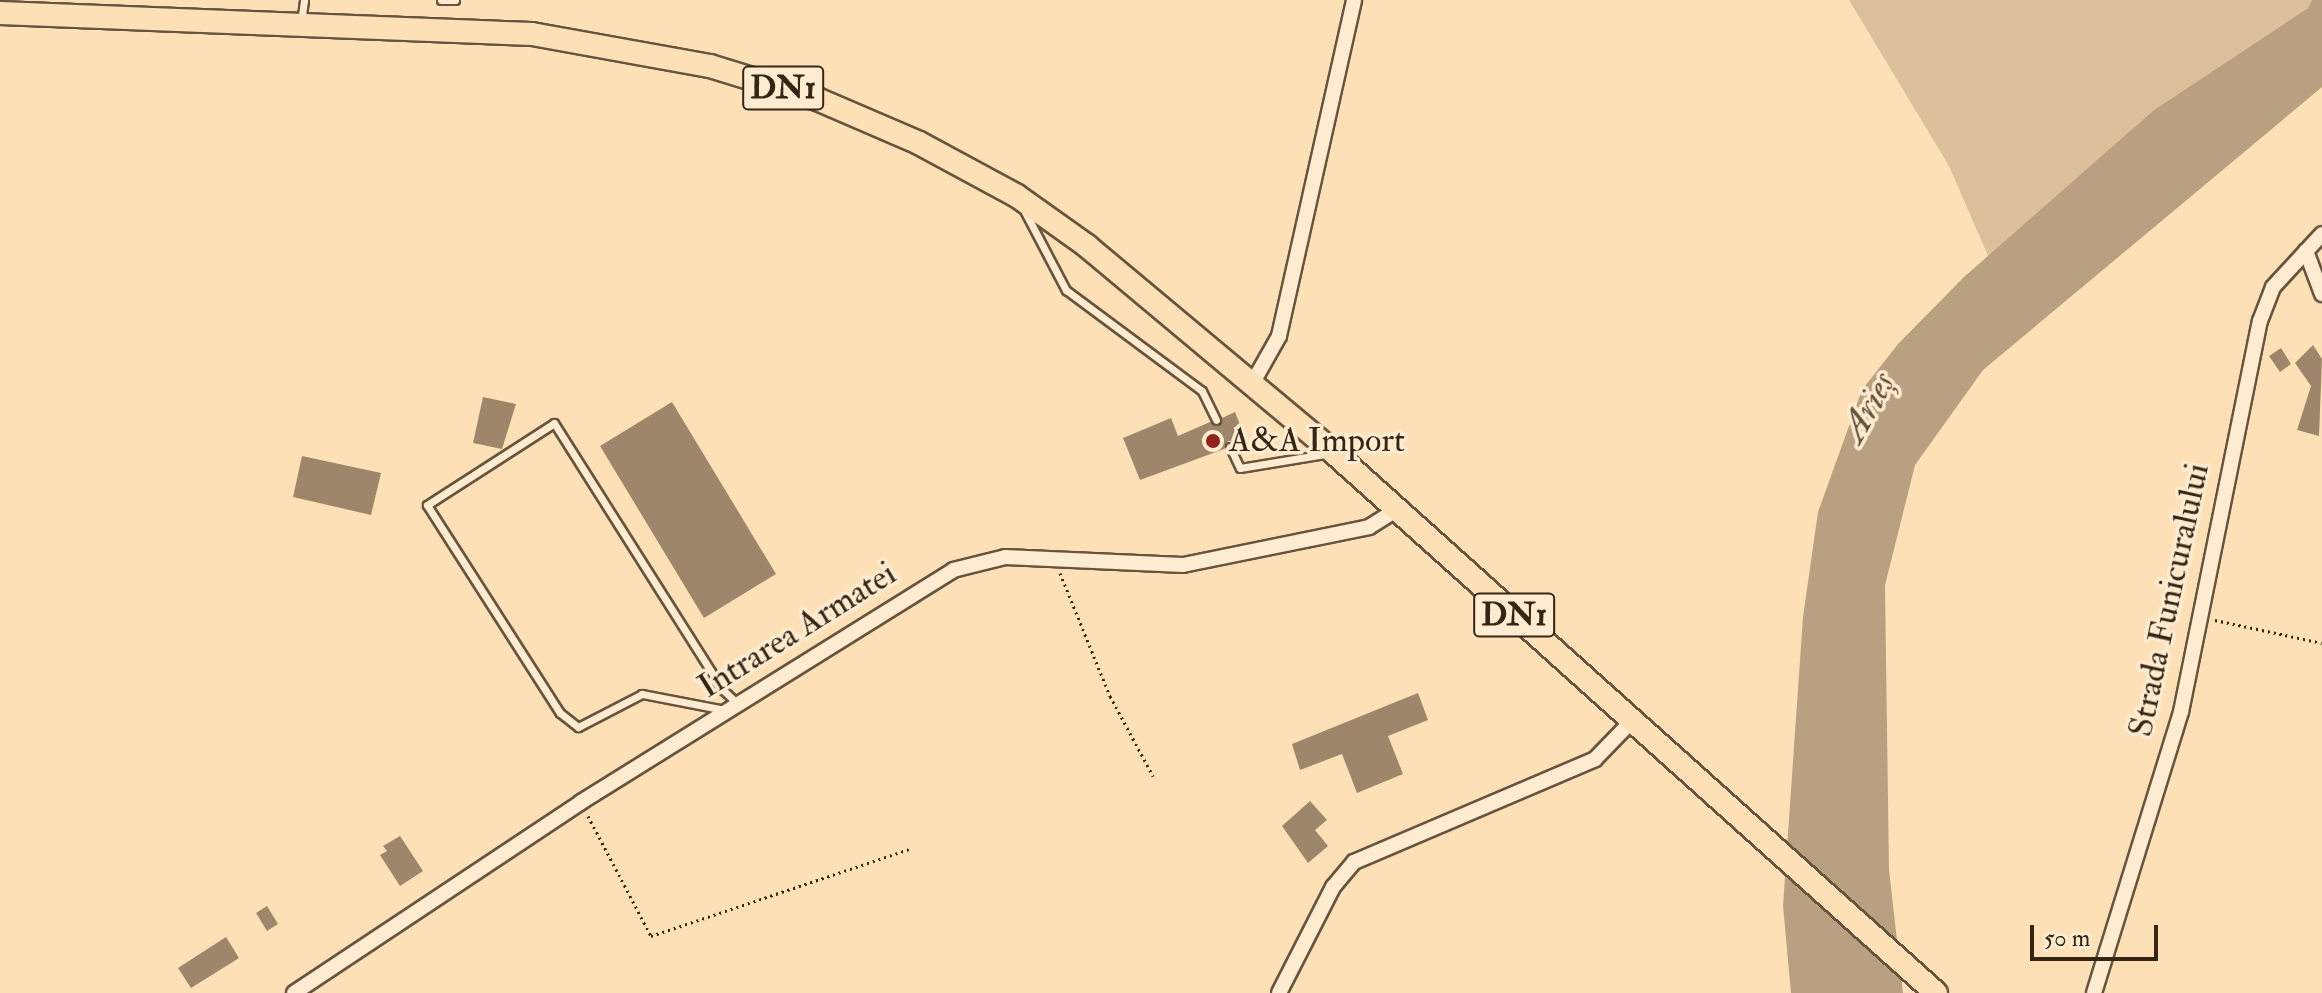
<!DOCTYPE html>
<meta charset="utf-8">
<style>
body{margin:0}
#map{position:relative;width:2322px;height:993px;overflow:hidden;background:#fee0b7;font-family:"IM FELL Double Pica",serif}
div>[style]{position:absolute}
.green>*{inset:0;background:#dcc09b}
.water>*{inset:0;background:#b9a080}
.building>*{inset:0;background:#9d8669}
.path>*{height:3px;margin-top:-1.5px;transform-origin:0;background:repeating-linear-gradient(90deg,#342515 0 2px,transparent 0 6px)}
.roads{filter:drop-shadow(2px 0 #66543e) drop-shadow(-2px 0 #66543e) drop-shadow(0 2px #66543e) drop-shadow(0 -2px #66543e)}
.service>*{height:7px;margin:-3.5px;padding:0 3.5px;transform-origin:3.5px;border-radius:3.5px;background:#feebd0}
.minor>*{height:14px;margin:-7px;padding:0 7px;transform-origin:7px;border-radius:7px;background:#feebd0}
.primary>*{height:22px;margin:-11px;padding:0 11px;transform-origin:11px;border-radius:11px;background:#fee0b7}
.dots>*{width:22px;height:22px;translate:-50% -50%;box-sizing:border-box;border:4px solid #feebd0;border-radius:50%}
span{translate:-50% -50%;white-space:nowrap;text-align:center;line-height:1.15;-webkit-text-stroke:7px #feebd0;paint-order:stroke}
.shield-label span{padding:2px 6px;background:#feebd0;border:2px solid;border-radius:6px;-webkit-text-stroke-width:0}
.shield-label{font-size:32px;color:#342515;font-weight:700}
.poi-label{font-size:34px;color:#342515}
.left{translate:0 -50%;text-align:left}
.street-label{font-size:34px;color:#342515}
.water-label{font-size:36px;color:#63503a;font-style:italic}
.scale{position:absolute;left:2030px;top:925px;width:128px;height:36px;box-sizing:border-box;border:4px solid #342515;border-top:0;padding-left:10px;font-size:24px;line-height:28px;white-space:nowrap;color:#342515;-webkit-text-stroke:6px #feebd0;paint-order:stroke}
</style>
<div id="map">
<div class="green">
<div style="clip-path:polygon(1849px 0,2312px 0,2308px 8px,2154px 110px,1989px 258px,1949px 166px)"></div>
</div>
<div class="water">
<div style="clip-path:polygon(2312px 0,2322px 0,2322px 87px,1983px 370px,1915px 465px,1885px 585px,1889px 870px,1903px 993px,1791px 993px,1783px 906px,1803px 617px,1818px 512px,1862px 390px,1898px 344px,1964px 277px,2154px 110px,2308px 8px)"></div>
</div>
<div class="building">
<div style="clip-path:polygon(2313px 345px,2322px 359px,2319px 436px,2297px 430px,2311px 386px,2295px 363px)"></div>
<div style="clip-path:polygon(2281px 348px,2291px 364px,2280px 372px,2269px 356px)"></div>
<div style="clip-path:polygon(483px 397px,516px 404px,502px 449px,473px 443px)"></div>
<div style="clip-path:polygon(672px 402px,776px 574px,704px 618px,600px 446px)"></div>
<div style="clip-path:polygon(1235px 412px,1246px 440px,1228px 441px,1224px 449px,1140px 480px,1123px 438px,1171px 418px,1178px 436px,1210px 422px,1218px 426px,1222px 418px)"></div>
<div style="clip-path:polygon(302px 456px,381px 473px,371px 515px,293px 497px)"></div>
<div style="clip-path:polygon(1418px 693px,1428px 720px,1388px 736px,1403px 774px,1357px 793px,1342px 754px,1300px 770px,1292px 744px)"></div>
<div style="clip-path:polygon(1310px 801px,1327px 820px,1315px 830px,1328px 846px,1308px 863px,1282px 826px)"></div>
<div style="clip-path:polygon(400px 836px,423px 871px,400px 886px,380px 855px,387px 851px,383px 846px)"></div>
<div style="clip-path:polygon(267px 906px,278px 924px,267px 931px,256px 913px)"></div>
<div style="clip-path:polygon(226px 937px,239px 958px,191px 988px,178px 968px)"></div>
</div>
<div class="path">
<div style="left:1060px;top:573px;width:133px;rotate:67.9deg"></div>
<div style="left:1110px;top:696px;width:91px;rotate:61.7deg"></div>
<div style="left:2215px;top:620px;width:109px;rotate:12.1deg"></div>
<div style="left:588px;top:816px;width:136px;rotate:62.3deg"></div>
<div style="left:651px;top:936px;width:273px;rotate:-18.6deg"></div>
</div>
<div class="roads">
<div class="service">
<div style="left:441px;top:0;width:14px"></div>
<div style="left:301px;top:22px;width:22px;rotate:-82deg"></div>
<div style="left:1025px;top:212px;width:88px;rotate:62.3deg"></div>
<div style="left:1066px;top:290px;width:169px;rotate:36.6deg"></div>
<div style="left:1202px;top:391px;width:32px;rotate:64deg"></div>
<div style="left:1230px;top:447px;width:23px;rotate:65deg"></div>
<div style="left:1240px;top:468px;width:86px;rotate:-9.4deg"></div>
<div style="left:725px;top:710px;width:85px;rotate:-169.1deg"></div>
<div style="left:642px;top:694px;width:72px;rotate:152.7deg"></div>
<div style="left:578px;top:727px;width:23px;rotate:-142deg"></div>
<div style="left:560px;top:713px;width:247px;rotate:-122.6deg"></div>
<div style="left:427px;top:505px;width:151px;rotate:-32.8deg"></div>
<div style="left:554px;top:423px;width:316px;rotate:57.7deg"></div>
<div style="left:723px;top:690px;width:19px;rotate:43deg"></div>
</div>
<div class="minor">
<div style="left:2306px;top:251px;width:46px;rotate:69.6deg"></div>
<div style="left:1252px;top:384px;width:55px;rotate:-60.6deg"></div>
<div style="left:1279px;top:336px;width:344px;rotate:-77.4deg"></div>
<div style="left:294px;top:993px;width:345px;rotate:-33.6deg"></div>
<div style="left:581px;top:802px;width:438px;rotate:-31.9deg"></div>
<div style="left:953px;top:570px;width:54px;rotate:-14deg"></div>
<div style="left:1005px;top:557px;width:178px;rotate:2.6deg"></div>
<div style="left:1183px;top:565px;width:190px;rotate:-11.5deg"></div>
<div style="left:1369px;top:527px;width:32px;rotate:-32deg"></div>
<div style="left:1279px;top:993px;width:119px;rotate:-63deg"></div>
<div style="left:1333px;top:887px;width:33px;rotate:-50deg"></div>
<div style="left:1354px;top:862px;width:262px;rotate:-23.1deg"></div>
<div style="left:1595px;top:759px;width:53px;rotate:-45.8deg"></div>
<div style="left:2094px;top:993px;width:294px;rotate:-72.8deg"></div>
<div style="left:2181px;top:712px;width:399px;rotate:-78.6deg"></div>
<div style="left:2260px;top:321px;width:36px;rotate:-69deg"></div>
<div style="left:2273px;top:287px;width:72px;rotate:-47.2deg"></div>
</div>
<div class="primary">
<div style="left:0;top:13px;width:532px;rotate:2.26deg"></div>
<div style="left:532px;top:34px;width:181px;rotate:10.2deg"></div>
<div style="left:710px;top:66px;width:112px;rotate:17.1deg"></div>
<div style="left:817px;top:99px;width:111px;rotate:23.3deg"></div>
<div style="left:919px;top:143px;width:111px;rotate:28.4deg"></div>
<div style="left:1017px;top:196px;width:86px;rotate:35.5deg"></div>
<div style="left:1087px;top:246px;width:321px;rotate:39.9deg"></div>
<div style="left:1333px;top:452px;width:810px;rotate:41.9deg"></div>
</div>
</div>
<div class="dots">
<div style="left:1213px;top:441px;background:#8f2418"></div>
</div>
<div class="shield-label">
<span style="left:783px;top:88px">DN1</span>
<span style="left:1514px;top:615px">DN1</span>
</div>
<div class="poi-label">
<span class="left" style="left:1229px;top:441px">A&amp;A Import</span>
</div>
<div class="street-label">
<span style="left:2169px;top:600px;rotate:-78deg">Strada Funicuralului</span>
<span style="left:797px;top:630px;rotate:-32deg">Intrarea Armatei</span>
</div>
<div class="water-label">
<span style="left:1868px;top:407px;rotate:-61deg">Arieș</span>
</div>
<div class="scale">50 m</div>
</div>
